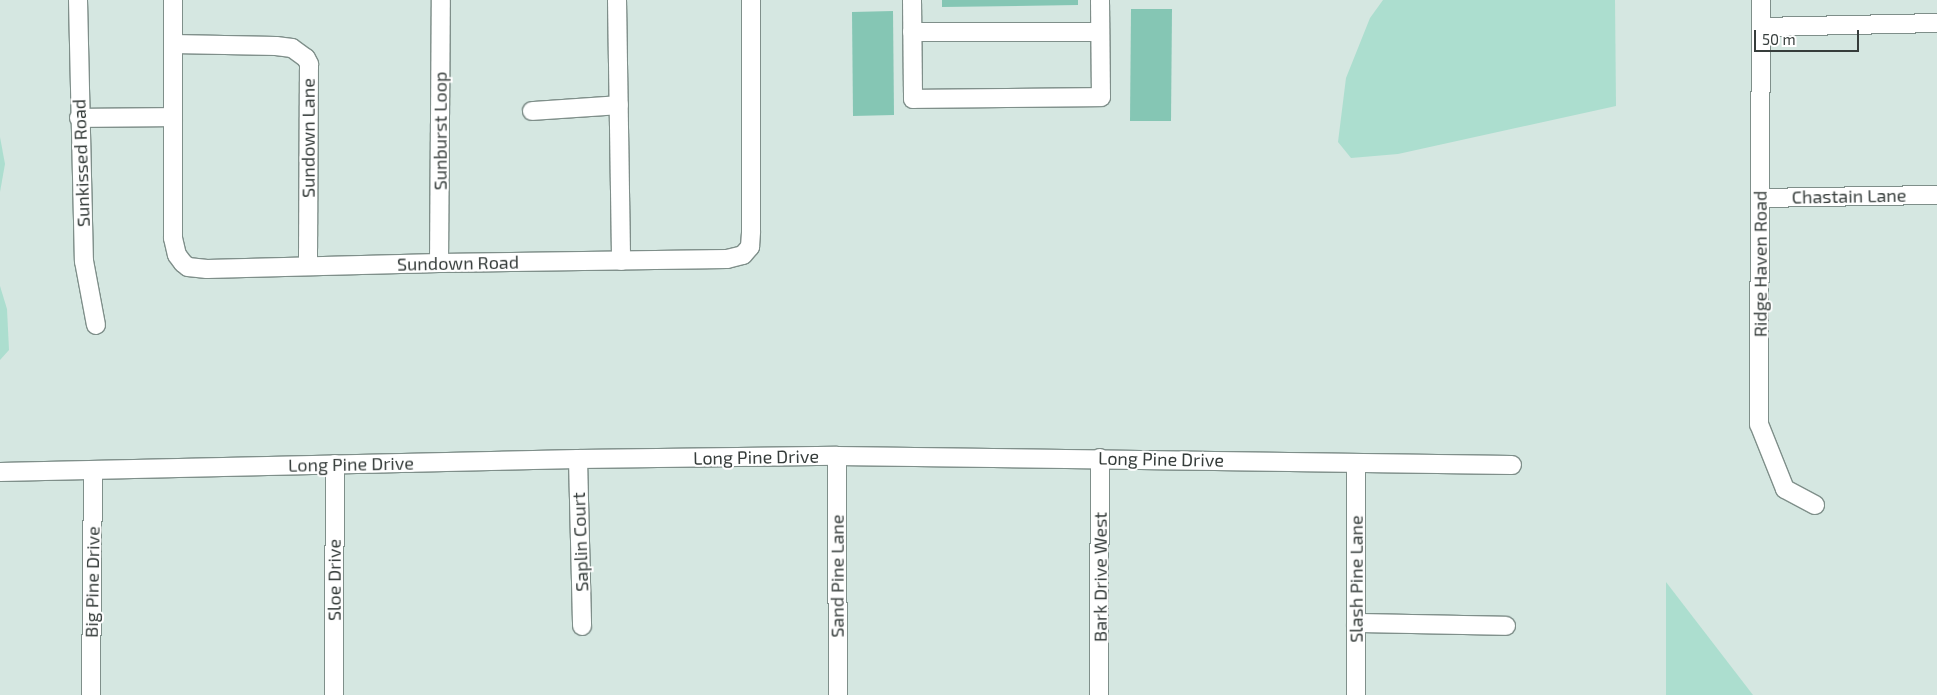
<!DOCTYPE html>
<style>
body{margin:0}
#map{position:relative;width:1937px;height:695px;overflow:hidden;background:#d5e7e1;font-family:"Exo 2",sans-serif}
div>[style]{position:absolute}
.green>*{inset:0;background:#acdecf}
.building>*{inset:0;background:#85c6b4}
.roads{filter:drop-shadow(1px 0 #7f8f8a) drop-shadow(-1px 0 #7f8f8a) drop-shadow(0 1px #7f8f8a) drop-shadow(0 -1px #7f8f8a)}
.minor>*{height:18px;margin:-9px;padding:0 9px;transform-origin:9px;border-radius:9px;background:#fff}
span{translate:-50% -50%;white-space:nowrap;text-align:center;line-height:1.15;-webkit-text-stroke:4px #fff;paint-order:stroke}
.street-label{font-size:18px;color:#363d3b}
.scale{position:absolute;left:1754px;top:30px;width:105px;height:22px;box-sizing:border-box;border:2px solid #363d3b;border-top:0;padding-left:6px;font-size:15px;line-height:18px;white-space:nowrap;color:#363d3b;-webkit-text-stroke:4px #fff;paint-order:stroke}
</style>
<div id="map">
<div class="green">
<div style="clip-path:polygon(1383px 0,1615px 0,1616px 106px,1398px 154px,1351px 158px,1338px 142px,1346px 78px,1370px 18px)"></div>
<div style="clip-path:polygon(0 137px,5px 164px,0 192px)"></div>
<div style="clip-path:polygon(0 286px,7px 309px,9px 350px,0 360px)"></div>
<div style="clip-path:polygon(1666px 582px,1753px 695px,1666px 695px)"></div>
</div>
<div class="building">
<div style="clip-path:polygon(942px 0,1078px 0,1078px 5px,942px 7px)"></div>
<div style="clip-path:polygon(1131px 9px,1172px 9px,1171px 121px,1130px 121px)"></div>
<div style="clip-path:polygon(893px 11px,894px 115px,853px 116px,852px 12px)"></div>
</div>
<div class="roads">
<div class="minor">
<div style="left:78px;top:0;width:261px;rotate:88.7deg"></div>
<div style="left:84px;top:261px;width:65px;rotate:79.4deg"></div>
<div style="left:173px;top:0;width:238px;rotate:90deg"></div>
<div style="left:173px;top:238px;width:17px;rotate:77deg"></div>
<div style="left:177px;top:255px;width:10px;rotate:53deg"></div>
<div style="left:183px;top:263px;width:6px;rotate:39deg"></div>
<div style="left:188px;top:267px;width:19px;rotate:6deg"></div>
<div style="left:207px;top:269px;width:232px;rotate:-1.5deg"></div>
<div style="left:439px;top:263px;width:288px;rotate:-0.8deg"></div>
<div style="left:727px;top:259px;width:16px;rotate:-14deg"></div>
<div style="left:743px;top:255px;width:11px;rotate:-49deg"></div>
<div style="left:750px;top:247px;width:16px;rotate:-86deg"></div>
<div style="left:751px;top:231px;width:231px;rotate:-90deg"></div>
<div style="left:617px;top:0;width:261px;rotate:89.1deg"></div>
<div style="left:912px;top:0;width:99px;rotate:89.4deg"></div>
<div style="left:913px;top:99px;width:188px;rotate:-0.6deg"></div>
<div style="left:1101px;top:97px;width:97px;rotate:-90.6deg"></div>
<div style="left:1761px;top:0;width:424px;rotate:90.3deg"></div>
<div style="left:1759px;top:424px;width:70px;rotate:68.2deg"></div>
<div style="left:1785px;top:489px;width:34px;rotate:28deg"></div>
<div style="left:1761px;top:27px;width:176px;rotate:-1.3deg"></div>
<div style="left:912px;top:32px;width:188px"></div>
<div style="left:173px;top:44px;width:103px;rotate:1.1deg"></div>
<div style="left:276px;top:46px;width:16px;rotate:7deg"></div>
<div style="left:292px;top:48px;width:17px;rotate:36deg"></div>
<div style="left:306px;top:58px;width:7px;rotate:63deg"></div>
<div style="left:309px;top:64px;width:202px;rotate:90.3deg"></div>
<div style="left:532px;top:111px;width:87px;rotate:-3.9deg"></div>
<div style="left:79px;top:118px;width:94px;rotate:-0.6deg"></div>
<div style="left:1760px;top:198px;width:177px;rotate:-1deg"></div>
<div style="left:439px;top:263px;width:263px;rotate:-89.6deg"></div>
<div style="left:837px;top:456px;width:239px;rotate:89.8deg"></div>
<div style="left:578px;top:459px;width:167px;rotate:88.6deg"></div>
<div style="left:1356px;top:463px;width:232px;rotate:90deg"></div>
<div style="left:0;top:472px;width:578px;rotate:-1.29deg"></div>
<div style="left:578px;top:459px;width:259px;rotate:-0.7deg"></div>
<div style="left:837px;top:456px;width:675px;rotate:0.76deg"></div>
<div style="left:1356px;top:623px;width:150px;rotate:1.1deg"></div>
<div style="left:91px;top:695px;width:225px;rotate:-89.5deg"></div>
<div style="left:334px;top:695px;width:231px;rotate:-89.8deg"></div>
<div style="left:1099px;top:695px;width:237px;rotate:-89.8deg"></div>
</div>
</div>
<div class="street-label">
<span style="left:440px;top:131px;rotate:-90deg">Sunburst Loop</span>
<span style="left:308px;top:138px;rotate:-90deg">Sundown Lane</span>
<span style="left:81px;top:163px;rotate:-92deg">Sunkissed Road</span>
<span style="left:1849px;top:196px;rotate:-1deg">Chastain Lane</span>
<span style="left:458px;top:263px;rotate:-1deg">Sundown Road</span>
<span style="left:1760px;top:264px;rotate:-90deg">Ridge Haven Road</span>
<span style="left:756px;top:457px;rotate:-1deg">Long Pine Drive</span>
<span style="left:1161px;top:459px;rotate:1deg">Long Pine Drive</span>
<span style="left:351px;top:464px;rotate:-1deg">Long Pine Drive</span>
<span style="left:580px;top:542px;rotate:-92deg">Saplin Court</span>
<span style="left:837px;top:576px;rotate:-90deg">Sand Pine Lane</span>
<span style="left:1100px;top:577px;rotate:-90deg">Bark Drive West</span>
<span style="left:1356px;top:579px;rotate:-90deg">Slash Pine Lane</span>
<span style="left:334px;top:580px;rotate:-90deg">Sloe Drive</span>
<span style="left:92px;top:582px;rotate:-89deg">Big Pine Drive</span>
</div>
<div class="scale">50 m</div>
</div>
